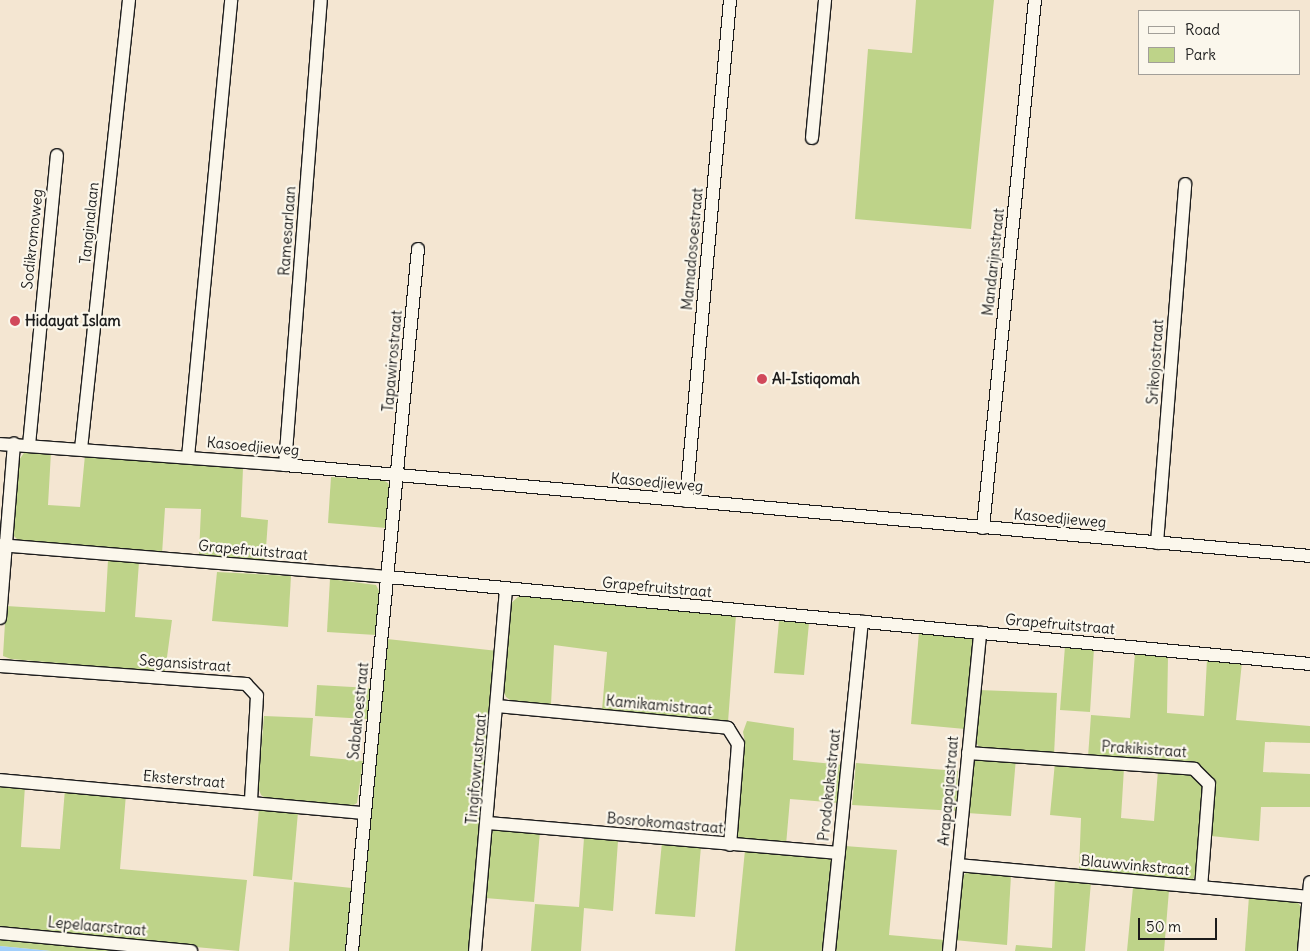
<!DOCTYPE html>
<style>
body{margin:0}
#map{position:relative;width:1310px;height:951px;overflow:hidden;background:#f4e6d2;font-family:Delius,sans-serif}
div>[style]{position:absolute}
.green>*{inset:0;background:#bed389}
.water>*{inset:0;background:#a0cefb}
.roads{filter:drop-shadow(1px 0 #1c1c1c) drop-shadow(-1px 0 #1c1c1c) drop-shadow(0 1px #1c1c1c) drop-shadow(0 -1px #1c1c1c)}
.street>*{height:12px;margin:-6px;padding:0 6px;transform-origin:6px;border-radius:6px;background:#fbf7ec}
.dots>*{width:14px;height:14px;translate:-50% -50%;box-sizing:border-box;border:2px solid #fbf7ec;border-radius:50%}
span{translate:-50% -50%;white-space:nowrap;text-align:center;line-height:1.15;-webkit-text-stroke:4.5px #fbf7ec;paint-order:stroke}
.street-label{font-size:15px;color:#1c1c1c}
.poi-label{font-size:15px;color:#1c1c1c;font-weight:700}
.left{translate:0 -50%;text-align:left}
.legend{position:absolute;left:1138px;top:10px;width:162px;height:65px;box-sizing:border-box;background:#fbf7ec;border:1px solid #a29f99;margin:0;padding:6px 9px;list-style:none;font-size:15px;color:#1c1c1c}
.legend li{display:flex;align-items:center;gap:10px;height:25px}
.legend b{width:25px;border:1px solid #a29f99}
.scale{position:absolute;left:1138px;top:918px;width:79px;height:22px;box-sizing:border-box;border:2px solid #1c1c1c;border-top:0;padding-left:6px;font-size:15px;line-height:18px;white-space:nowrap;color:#1c1c1c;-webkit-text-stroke:4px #fbf7ec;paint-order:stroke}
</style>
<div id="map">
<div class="green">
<div style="clip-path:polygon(916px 0,994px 0,971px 229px,855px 219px,868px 49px,912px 53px)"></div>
<div style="clip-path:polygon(26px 450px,51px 452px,48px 505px,80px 507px,85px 455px,243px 468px,241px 517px,268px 520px,265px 562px,199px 554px,201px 509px,165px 508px,162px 554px,19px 541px,12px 534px,19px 460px)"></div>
<div style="clip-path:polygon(331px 477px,383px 480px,388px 483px,390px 488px,386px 528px,328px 523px)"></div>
<div style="clip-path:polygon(108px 560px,139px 562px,135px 617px,172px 620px,165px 672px,11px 659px,3px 656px,6px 606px,105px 612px)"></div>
<div style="clip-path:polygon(217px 572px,291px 576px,288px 627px,212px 621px)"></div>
<div style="clip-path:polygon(330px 579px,376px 585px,379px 591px,376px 635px,327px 632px)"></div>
<div style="clip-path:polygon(519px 596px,736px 615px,728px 722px,602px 710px,607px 652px,554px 645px,551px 705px,514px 703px,506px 697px,503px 690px,509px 605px)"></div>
<div style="clip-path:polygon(779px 621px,809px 623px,804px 675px,774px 673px)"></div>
<div style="clip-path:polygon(919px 632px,972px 639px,975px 646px,965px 729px,911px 724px)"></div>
<div style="clip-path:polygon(387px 639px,498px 651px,472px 951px,358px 951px)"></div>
<div style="clip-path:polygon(1065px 646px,1094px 648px,1090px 712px,1060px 710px)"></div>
<div style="clip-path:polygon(1135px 653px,1168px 657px,1167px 713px,1204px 716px,1207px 659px,1242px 662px,1236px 720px,1310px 726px,1310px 743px,1265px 742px,1263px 772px,1310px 774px,1310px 807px,1261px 807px,1259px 841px,1211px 836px,1211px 777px,1197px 765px,1088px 757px,1091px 715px,1130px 718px)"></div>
<div style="clip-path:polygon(317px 685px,370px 688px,367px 719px,315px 716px)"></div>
<div style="clip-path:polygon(978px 690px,1057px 693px,1054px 755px,979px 747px,973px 738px)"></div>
<div style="clip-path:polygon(264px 716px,313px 718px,310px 756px,363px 761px,357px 803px,350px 807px,268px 800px,261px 795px,258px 787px)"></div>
<div style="clip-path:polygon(747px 721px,794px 728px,793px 760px,843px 765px,839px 803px,790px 799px,786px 845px,738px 838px,734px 831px,745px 742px,743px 732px)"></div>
<div style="clip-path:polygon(978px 757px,1016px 758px,1011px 816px,967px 813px,971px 762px)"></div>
<div style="clip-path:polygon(1055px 762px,1124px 768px,1121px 818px,1154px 821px,1158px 770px,1189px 771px,1205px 785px,1199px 869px,1193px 879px,1185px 881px,1079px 870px,1081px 818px,1050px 815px)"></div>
<div style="clip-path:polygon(856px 763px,958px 771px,956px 811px,852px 805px)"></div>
<div style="clip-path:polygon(0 784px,25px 786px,21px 847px,60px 849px,65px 789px,126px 794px,120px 869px,247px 880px,239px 951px,0 929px)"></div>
<div style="clip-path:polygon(259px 808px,298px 812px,292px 880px,253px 876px)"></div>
<div style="clip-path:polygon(495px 829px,540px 831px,534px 902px,485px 898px,490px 834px)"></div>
<div style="clip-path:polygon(584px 838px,618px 841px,613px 911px,584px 908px,581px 951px,531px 951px,535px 904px,579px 907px)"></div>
<div style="clip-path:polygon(662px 842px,701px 846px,695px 917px,655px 914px)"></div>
<div style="clip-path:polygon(845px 846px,897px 850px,889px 935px,945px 940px,944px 951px,835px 951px)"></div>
<div style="clip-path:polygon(745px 850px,830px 859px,833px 864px,825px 951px,735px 951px)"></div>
<div style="clip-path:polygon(974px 872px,1011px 875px,1007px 945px,954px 940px,960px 879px,966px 873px)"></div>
<div style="clip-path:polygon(1055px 878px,1091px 882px,1085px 951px,1015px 951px,1016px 945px,1052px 948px)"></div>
<div style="clip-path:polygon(294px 882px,352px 888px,345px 951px,289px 951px)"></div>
<div style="clip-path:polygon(1133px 887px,1169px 890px,1164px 951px,1127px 951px)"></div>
<div style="clip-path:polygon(1249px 896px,1298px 903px,1303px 909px,1300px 951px,1245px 951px)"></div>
<div style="clip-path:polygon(0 936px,153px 951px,51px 951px,0 946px)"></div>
</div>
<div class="water">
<div style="clip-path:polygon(0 946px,51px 951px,0 951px)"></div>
</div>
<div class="roads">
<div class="street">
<div style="left:812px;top:138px;width:139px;rotate:-84.6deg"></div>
<div style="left:0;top:444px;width:286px;rotate:4.2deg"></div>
<div style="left:285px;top:465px;width:1029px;rotate:5.07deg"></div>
<div style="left:29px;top:445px;width:291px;rotate:-84.5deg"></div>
<div style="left:81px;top:449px;width:452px;rotate:-83.9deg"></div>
<div style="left:188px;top:457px;width:459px;rotate:-84.6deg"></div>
<div style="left:285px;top:465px;width:466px;rotate:-85.6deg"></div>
<div style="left:686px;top:501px;width:503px;rotate:-84.98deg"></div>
<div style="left:983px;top:528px;width:531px;rotate:-84.38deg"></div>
<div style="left:1157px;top:543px;width:360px;rotate:-85.5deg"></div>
<div style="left:0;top:545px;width:389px;rotate:4.7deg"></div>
<div style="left:388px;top:577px;width:926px;rotate:5.39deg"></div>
<div style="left:0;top:618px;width:175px;rotate:-85.4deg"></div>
<div style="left:0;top:666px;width:247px;rotate:4.2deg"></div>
<div style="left:246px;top:684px;width:16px;rotate:47deg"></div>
<div style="left:257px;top:696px;width:105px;rotate:93.3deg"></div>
<div style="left:497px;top:706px;width:232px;rotate:5.4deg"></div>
<div style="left:728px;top:728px;width:19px;rotate:58deg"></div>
<div style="left:738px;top:744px;width:101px;rotate:94.5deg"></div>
<div style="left:968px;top:753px;width:227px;rotate:4deg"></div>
<div style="left:1194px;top:769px;width:21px;rotate:45deg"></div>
<div style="left:1209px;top:784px;width:103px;rotate:94.4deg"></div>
<div style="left:0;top:780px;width:365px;rotate:5.2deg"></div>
<div style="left:488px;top:823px;width:352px;rotate:4.9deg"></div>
<div style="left:958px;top:865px;width:353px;rotate:5.2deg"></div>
<div style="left:0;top:933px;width:192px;rotate:5.4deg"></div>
<div style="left:352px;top:951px;width:705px;rotate:-84.63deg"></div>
<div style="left:475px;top:951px;width:363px;rotate:-85.1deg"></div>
<div style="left:829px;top:951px;width:331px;rotate:-84.3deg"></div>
<div style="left:949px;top:951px;width:320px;rotate:-84.4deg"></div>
<div style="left:1304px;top:951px;width:69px;rotate:-85deg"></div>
</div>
</div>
<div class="dots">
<div style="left:15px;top:321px;background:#d1495b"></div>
<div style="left:762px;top:379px;background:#d1495b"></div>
</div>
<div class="street-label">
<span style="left:89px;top:223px;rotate:-84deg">Tanginalaan</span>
<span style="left:287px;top:231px;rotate:-86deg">Ramesarlaan</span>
<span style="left:32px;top:239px;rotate:-84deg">Sodikromoweg</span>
<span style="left:692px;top:249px;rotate:-85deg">Mamadosoestraat</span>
<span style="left:993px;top:262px;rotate:-84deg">Mandarijnstraat</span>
<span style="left:392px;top:361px;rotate:-85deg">Tapawirostraat</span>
<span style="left:1155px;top:362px;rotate:-86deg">Srikojostraat</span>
<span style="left:253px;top:446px;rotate:5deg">Kasoedjieweg</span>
<span style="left:657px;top:482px;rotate:5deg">Kasoedjieweg</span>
<span style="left:1060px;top:518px;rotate:5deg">Kasoedjieweg</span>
<span style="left:253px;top:550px;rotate:5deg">Grapefruitstraat</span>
<span style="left:657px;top:587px;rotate:5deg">Grapefruitstraat</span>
<span style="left:1060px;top:624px;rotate:5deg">Grapefruitstraat</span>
<span style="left:185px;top:663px;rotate:4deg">Segansistraat</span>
<span style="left:659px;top:705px;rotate:5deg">Kamikamistraat</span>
<span style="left:358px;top:711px;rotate:-84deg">Sabakoestraat</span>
<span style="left:1144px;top:749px;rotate:4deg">Prakikistraat</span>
<span style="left:476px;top:769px;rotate:-85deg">Tingifowrustraat</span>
<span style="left:184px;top:779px;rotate:5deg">Eksterstraat</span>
<span style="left:829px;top:785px;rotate:-84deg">Prodokakastraat</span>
<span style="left:948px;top:791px;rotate:-85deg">Arapapajastraat</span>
<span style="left:665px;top:823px;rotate:5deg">Bosrokomastraat</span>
<span style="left:1135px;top:865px;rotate:5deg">Blauwvinkstraat</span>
<span style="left:97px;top:926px;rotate:5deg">Lepelaarstraat</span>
</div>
<div class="poi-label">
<span class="left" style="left:25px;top:321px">Hidayat Islam</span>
<span class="left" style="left:772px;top:379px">Al-Istiqomah</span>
</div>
<ul class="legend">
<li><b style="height:6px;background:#fbf7ec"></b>Road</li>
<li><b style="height:14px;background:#bed389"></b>Park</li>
</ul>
<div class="scale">50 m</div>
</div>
